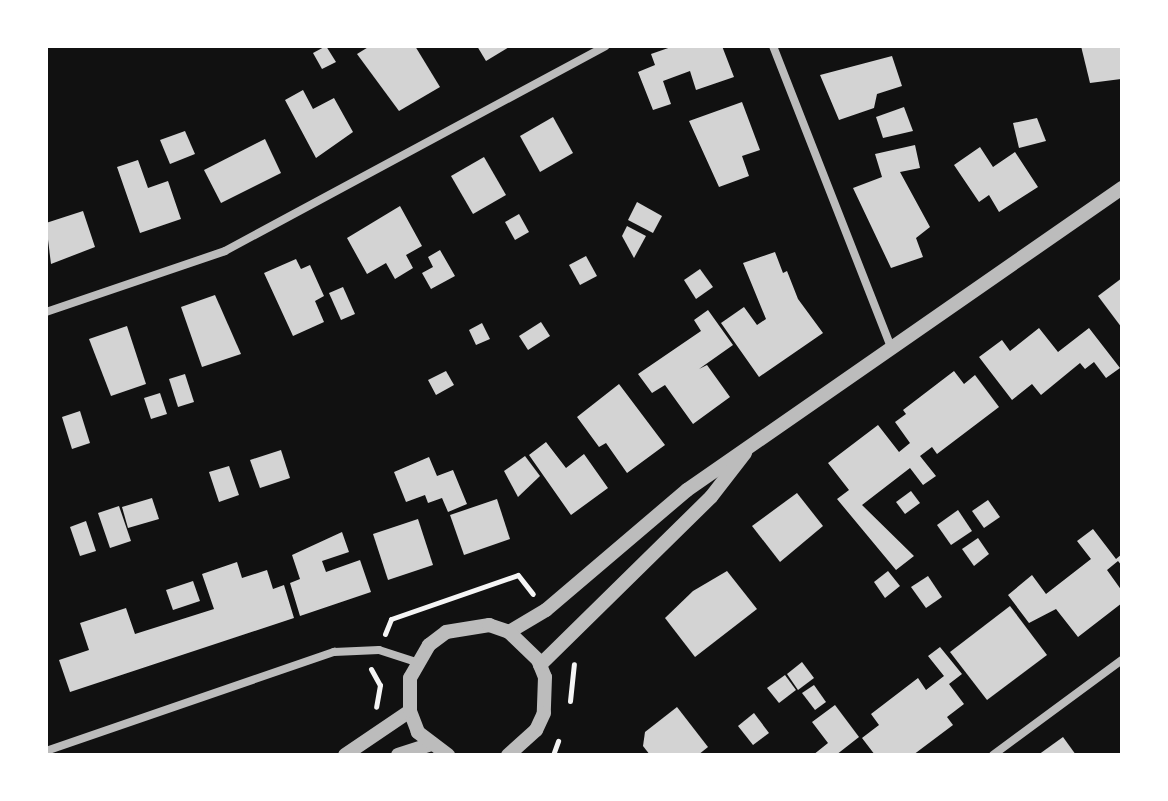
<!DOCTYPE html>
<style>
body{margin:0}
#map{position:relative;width:1168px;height:801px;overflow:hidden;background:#111;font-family:"Times New Roman",serif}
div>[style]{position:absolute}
.building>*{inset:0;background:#d3d3d3}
.path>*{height:5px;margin:-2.5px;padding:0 2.5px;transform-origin:2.5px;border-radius:2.5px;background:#f5f5f5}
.minor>*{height:8px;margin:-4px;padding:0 4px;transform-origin:4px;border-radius:4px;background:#bcbcbc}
.tertiary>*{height:14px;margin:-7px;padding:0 7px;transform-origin:7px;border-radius:7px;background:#bcbcbc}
span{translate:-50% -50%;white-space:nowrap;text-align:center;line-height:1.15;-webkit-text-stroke:6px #fff;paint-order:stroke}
.frame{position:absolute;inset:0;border:48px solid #fff;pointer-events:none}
</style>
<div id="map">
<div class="building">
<div style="clip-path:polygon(326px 46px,336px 62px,322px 69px,313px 53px)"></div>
<div style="clip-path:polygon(370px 46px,415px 46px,440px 87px,399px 111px,357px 54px)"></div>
<div style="clip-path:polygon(477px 46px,511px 46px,486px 61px)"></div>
<div style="clip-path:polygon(674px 46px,722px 46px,734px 77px,696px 90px,690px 71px,663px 81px,671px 104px,653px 110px,638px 72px,655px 65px,651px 54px)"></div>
<div style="clip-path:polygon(1081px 46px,1122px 46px,1121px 79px,1090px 83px)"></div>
<div style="clip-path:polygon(892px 56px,902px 86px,877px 94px,874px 108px,839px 120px,820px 75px)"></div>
<div style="clip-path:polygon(303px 90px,313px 109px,334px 98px,353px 132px,316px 158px,285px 100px)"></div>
<div style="clip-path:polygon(742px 102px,760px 150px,742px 156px,749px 176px,719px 187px,689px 121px)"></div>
<div style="clip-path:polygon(904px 107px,913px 131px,883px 138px,876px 117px)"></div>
<div style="clip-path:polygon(553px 117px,573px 153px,540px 172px,520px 136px)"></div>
<div style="clip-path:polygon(1037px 118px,1046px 141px,1019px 148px,1013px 123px)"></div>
<div style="clip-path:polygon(185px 131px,195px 154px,170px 164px,160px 140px)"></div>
<div style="clip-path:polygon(265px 139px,281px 173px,221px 203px,204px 170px)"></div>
<div style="clip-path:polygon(915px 145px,920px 168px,900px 172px,930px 227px,916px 238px,923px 257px,891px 268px,853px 188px,882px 177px,875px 154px)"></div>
<div style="clip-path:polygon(980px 147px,993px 167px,1015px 152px,1038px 187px,999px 212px,989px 195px,979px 202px,954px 165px)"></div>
<div style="clip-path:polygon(484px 157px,506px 195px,473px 214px,451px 176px)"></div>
<div style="clip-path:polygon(138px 160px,148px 188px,168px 181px,181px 219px,140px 233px,117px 167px)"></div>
<div style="clip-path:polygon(637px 202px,662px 216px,653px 233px,628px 220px)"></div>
<div style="clip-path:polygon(400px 206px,422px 246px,406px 255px,413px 268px,395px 279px,386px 263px,367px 274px,347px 238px)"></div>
<div style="clip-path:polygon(83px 211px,95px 247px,51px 264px,46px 223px)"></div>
<div style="clip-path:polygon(519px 214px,529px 232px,515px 240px,505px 222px)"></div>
<div style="clip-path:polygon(627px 226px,646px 236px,634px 258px,622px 236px)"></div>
<div style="clip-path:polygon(440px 250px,455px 276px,431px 289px,422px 273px,433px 267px,428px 257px)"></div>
<div style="clip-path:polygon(775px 252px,783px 273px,787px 271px,798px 299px,823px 333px,759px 377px,721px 323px,744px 307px,757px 325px,766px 319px,743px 263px)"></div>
<div style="clip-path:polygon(586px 256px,597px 276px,580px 285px,569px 265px)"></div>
<div style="clip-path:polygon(296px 259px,301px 269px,310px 265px,324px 296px,315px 301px,324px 322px,293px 336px,264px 273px)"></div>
<div style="clip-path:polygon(700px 269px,713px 287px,696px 299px,684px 280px)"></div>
<div style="clip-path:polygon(1122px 278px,1122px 328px,1098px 296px)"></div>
<div style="clip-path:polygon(343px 287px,355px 314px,341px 320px,329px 293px)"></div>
<div style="clip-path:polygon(215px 295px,241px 354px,202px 367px,181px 307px)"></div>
<div style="clip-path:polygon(708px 310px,733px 345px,699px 369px,707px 365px,730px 397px,693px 424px,665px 385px,652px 393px,638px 374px,701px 331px,694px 320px)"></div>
<div style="clip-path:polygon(541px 322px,550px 336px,528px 350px,519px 336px)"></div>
<div style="clip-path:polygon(482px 323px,490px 339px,476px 345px,469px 330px)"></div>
<div style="clip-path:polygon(127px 326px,146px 384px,111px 396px,89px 339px)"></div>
<div style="clip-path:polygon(1039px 328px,1058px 352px,1089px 328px,1120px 368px,1106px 378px,1094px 362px,1085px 369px,1080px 363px,1041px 395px,1032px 384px,1012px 400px,979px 357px,1002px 340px,1010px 351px)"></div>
<div style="clip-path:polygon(446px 371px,454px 385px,436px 395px,428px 380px)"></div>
<div style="clip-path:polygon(954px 371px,964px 384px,975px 375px,999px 407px,937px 454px,932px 447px,920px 456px,936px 476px,923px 485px,910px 468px,862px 505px,914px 556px,896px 570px,837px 499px,849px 490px,828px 463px,878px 425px,899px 452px,910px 443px,895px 422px,906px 414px,903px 410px)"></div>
<div style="clip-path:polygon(185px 374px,194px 402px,178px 407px,169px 379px)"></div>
<div style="clip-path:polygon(619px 384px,665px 445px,627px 473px,606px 443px,599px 447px,577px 417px)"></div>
<div style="clip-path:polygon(160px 393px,167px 414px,151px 419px,144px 398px)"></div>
<div style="clip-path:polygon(80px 411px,90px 443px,72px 449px,62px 417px)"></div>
<div style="clip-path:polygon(546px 442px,566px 468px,584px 454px,608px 488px,571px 515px,529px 455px)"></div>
<div style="clip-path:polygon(281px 450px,290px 478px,260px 488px,250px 460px)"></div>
<div style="clip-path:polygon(525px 456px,540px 476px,518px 497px,504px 471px)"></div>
<div style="clip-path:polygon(429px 457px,437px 476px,453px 470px,467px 504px,448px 512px,442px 498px,428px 503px,425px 495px,406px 502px,394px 472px)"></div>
<div style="clip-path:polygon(229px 466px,239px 495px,219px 502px,209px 472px)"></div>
<div style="clip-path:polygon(911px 491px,920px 503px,905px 514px,896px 502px)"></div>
<div style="clip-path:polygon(797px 493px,823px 526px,780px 562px,752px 526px)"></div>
<div style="clip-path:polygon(152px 498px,159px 519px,128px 528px,122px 507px)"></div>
<div style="clip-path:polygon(497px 499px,510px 539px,464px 555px,450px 515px)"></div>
<div style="clip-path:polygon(988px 500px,1000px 517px,984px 528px,972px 511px)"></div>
<div style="clip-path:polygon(119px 506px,131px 541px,110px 548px,98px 513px)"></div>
<div style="clip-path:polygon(958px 510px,972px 531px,951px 545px,937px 525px)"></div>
<div style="clip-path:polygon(418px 519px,433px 565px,388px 580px,373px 534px)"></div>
<div style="clip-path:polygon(86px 521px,96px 551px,80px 556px,70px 527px)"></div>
<div style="clip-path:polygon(1093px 529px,1116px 559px,1122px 554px,1122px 566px,1118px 561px,1107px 570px,1122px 591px,1122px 603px,1078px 637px,1056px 609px,1029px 623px,1008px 595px,1032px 575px,1046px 594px,1091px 559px,1077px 541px)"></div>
<div style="clip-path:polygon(342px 532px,349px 552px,322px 561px,326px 572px,360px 560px,371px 592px,300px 616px,290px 583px,300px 579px,292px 555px)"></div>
<div style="clip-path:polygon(978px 538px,989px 554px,974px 566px,962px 549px)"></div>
<div style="clip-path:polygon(237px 562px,242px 578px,267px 570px,273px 589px,284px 585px,294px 618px,70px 692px,59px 660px,89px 650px,80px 623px,126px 608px,135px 634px,214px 609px,202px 574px)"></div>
<div style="clip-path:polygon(727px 571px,757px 609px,695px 657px,665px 618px,693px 591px)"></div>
<div style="clip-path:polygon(888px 571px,900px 586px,885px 598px,874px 582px)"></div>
<div style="clip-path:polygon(928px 576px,942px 597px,926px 608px,911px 587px)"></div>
<div style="clip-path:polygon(193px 581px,200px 601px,173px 610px,166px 590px)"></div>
<div style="clip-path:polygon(1010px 606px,1047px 655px,987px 700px,950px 652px)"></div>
<div style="clip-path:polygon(940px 647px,962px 674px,949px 684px,964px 704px,947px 717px,953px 725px,913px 755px,875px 755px,862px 738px,879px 725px,871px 714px,918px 678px,926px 690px,944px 676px,928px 656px)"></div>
<div style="clip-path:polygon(802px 662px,814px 678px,798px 690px,787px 674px)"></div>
<div style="clip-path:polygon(785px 675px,796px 690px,779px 703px,767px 688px)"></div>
<div style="clip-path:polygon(814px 685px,826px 702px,815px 710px,802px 693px)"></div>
<div style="clip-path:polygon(835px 705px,859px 737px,836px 755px,813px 755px,828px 743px,812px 722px)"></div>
<div style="clip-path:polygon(677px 707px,708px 747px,698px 755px,650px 755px,643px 746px,645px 732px)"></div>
<div style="clip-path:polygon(754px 713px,769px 733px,753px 745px,738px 726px)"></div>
<div style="clip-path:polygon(1063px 737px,1076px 755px,1038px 755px)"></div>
</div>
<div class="path">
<div style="left:385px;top:634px;width:16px;rotate:-68deg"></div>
<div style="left:391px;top:619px;width:134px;rotate:-19.1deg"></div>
<div style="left:518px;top:575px;width:24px;rotate:52deg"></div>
<div style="left:371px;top:669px;width:18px;rotate:61deg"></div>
<div style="left:380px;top:685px;width:22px;rotate:100deg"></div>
<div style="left:570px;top:701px;width:37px;rotate:-84deg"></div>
<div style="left:553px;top:755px;width:15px;rotate:-70deg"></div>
</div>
<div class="minor">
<div style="left:773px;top:46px;width:323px;rotate:68.6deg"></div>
<div style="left:46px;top:312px;width:189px;rotate:-18.8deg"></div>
<div style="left:225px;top:251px;width:432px;rotate:-28.3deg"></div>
<div style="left:46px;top:751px;width:305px;rotate:-19deg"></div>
<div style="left:334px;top:652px;width:45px;rotate:-2.5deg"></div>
<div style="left:379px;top:650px;width:39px;rotate:18deg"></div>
<div style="left:993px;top:755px;width:160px;rotate:-36.4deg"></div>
</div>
<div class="tertiary">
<div style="left:509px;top:632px;width:43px;rotate:-30.7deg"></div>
<div style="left:546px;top:610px;width:185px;rotate:-40.4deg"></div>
<div style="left:687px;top:490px;width:530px;rotate:-34.77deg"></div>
<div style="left:540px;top:665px;width:240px;rotate:-44.5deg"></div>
<div style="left:711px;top:497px;width:56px;rotate:-52.3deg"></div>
<div style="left:345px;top:755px;width:78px;rotate:-34.1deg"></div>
<div style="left:398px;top:755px;width:35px;rotate:-18deg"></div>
<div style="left:448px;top:755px;width:38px;rotate:-143deg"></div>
<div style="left:418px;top:732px;width:22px;rotate:-111deg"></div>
<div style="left:410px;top:711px;width:33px;rotate:-90deg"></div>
<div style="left:410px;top:678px;width:38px;rotate:-60deg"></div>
<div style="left:429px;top:645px;width:21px;rotate:-37deg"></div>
<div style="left:446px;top:632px;width:44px;rotate:-9.2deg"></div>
<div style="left:489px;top:625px;width:21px;rotate:19deg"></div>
<div style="left:509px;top:632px;width:40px;rotate:44deg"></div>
<div style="left:538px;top:660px;width:18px;rotate:68deg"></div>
<div style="left:545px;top:677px;width:36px;rotate:92deg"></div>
<div style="left:544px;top:713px;width:19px;rotate:115deg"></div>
<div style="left:536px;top:730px;width:38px;rotate:138deg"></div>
</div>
<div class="frame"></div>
</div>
